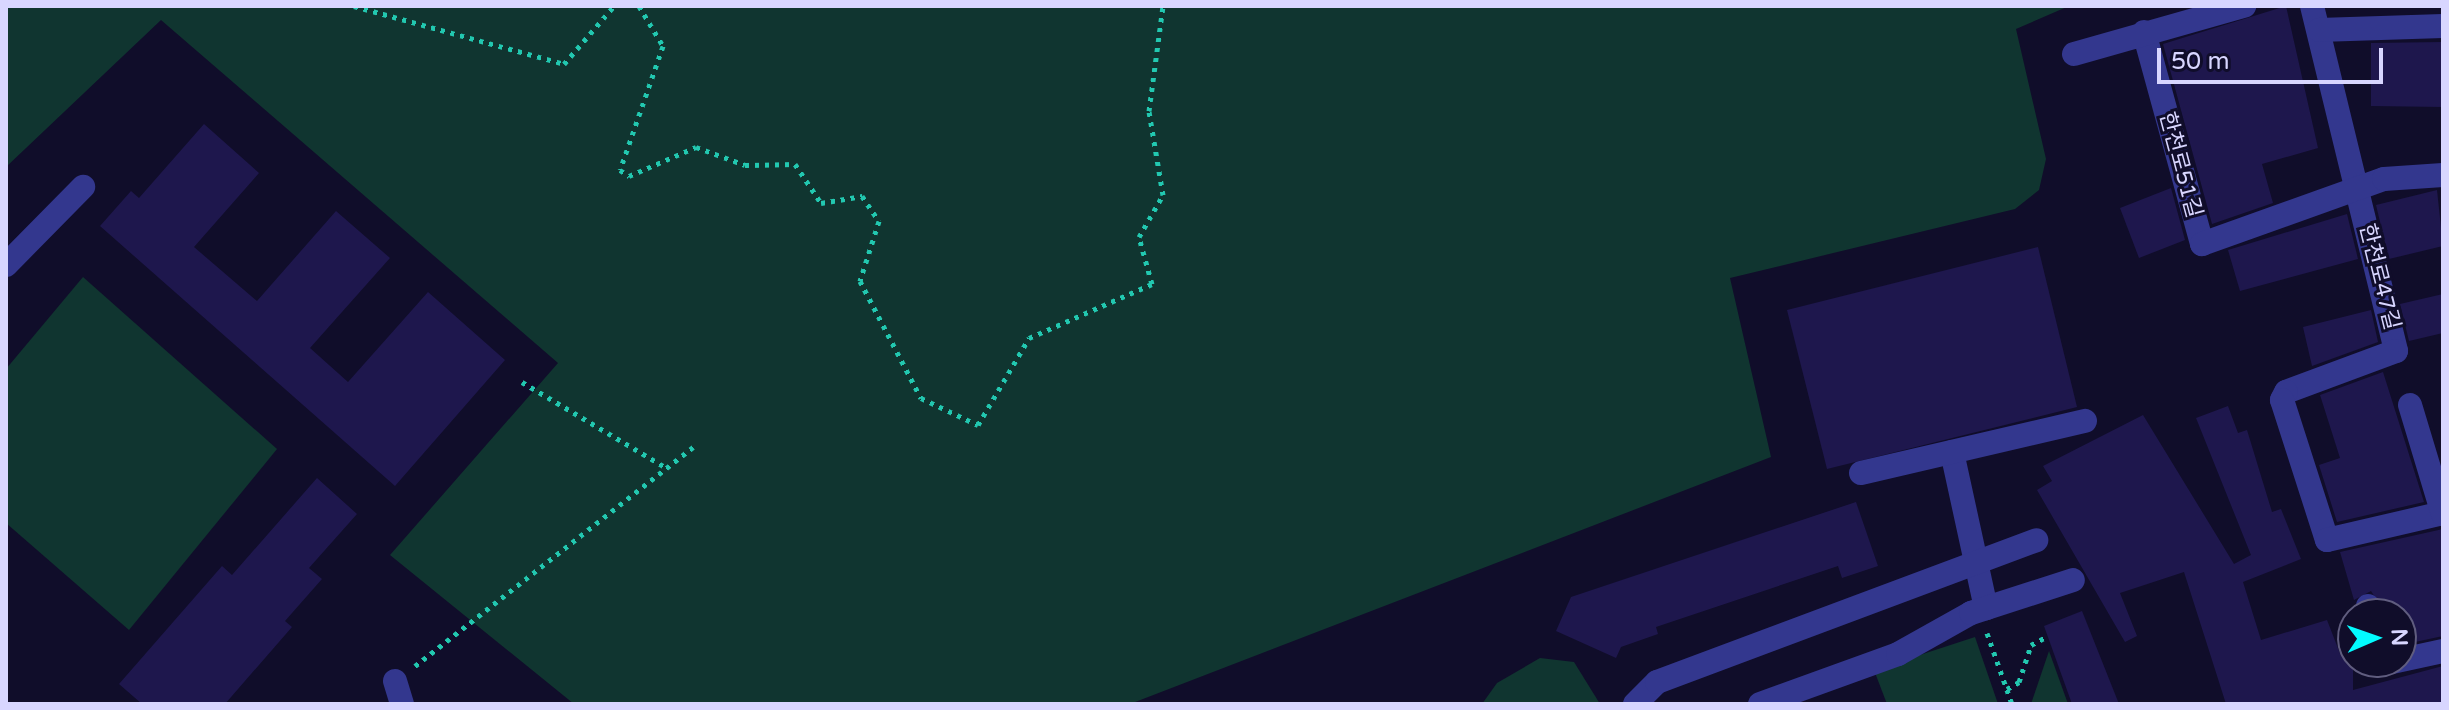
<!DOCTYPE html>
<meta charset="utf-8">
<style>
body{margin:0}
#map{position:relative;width:2449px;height:710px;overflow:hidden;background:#100d2a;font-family:"Varela Round","Noto Sans KR",sans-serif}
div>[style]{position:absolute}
.green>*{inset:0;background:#103530}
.building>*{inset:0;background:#1e174d}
.path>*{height:5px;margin-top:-2.5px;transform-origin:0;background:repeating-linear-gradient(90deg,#22c8b0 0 4px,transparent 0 10px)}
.minor>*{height:24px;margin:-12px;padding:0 12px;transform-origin:12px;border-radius:12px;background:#33378e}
span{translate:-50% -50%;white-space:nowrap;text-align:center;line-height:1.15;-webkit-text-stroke:6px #100d2a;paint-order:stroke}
.street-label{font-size:22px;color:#d8d6ff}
.frame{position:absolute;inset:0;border:8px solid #d8d6ff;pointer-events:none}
.north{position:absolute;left:2337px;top:598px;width:80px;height:80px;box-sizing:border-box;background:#100d2a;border:2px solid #605d7f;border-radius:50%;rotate:88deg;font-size:22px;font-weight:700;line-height:32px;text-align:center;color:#d8d6ff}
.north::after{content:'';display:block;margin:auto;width:28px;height:36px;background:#02fbff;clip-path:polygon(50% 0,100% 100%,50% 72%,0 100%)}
.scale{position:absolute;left:2157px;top:48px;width:226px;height:36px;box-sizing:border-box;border:4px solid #d8d6ff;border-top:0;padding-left:10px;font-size:24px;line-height:28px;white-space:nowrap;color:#d8d6ff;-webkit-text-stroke:6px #100d2a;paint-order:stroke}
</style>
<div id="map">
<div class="green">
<div style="clip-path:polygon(6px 6px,2069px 6px,2016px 29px,2046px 159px,2039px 190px,2015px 209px,1730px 278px,1771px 457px,1130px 704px,574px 704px,390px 555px,558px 363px,161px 20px,6px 167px)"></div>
<div style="clip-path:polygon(83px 277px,277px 449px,129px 630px,6px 523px,6px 369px)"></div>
<div style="clip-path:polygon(1975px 637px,1998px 704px,1887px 704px,1874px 670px)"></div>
<div style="clip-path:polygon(2049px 651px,2068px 704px,2031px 704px)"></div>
<div style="clip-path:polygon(1540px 658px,1574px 662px,1600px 704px,1482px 704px,1497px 683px)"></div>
</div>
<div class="building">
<div style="clip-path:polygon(2286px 6px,2318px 148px,2262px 164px,2273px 203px,2212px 224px,2163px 44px)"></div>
<div style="clip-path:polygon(2443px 42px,2443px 107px,2371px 106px,2371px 43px)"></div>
<div style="clip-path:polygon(204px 124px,259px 173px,194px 247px,257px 301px,336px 211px,390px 258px,310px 348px,348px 382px,428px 292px,505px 360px,395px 486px,100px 226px,131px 191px,139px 198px)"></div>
<div style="clip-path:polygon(2171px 188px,2185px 240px,2139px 258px,2120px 208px)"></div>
<div style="clip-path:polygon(2437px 190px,2443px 246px,2389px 259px,2376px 205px)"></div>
<div style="clip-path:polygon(2347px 214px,2358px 259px,2240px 291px,2228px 250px)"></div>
<div style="clip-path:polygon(2038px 247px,2077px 407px,1827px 469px,1787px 310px)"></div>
<div style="clip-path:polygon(2443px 294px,2443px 333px,2409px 341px,2400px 304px)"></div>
<div style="clip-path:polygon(2371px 310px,2378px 342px,2312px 366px,2303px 327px)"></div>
<div style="clip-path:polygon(2383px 372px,2424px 502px,2337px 522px,2319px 465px,2340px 458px,2320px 395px)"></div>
<div style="clip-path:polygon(2228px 406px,2238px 433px,2247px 430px,2272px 512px,2281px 509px,2301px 559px,2243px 582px,2261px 640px,2327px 620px,2341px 656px,2353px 652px,2353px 690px,2443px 666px,2443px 704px,2226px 704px,2184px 572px,2120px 593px,2137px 636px,2125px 642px,2037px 490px,2052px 481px,2043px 466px,2143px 415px,2234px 564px,2251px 555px,2196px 418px)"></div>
<div style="clip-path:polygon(317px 478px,357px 514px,309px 568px,322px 579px,285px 621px,292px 627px,225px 704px,142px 704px,119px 684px,222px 566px,232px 575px)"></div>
<div style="clip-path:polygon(1856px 502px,1878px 566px,1842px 578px,1838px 566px,1656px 627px,1658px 634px,1621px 647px,1616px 658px,1556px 631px,1571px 597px)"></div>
<div style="clip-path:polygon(2443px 529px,2443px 636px,2401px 645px,2401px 614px,2386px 614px,2371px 591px,2354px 600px,2340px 552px)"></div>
<div style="clip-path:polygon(2082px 611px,2119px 704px,2072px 704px,2044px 626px)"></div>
</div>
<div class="path">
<div style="left:354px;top:6px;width:218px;rotate:15.4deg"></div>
<div style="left:564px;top:64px;width:77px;rotate:-49.2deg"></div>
<div style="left:639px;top:6px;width:47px;rotate:59deg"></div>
<div style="left:663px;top:46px;width:131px;rotate:109.1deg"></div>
<div style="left:620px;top:170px;width:11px;rotate:34deg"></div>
<div style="left:629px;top:176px;width:73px;rotate:-23.4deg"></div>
<div style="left:696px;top:147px;width:52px;rotate:20.2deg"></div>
<div style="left:745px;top:165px;width:50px;rotate:-1.1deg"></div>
<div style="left:795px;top:164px;width:47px;rotate:56.3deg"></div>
<div style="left:821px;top:203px;width:42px;rotate:-9.7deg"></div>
<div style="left:862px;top:196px;width:30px;rotate:56deg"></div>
<div style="left:879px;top:221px;width:63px;rotate:107.6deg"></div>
<div style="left:860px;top:281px;width:132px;rotate:62.5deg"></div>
<div style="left:921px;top:398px;width:63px;rotate:25.3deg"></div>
<div style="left:978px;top:425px;width:101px;rotate:-59.6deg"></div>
<div style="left:1029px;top:338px;width:134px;rotate:-23.7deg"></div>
<div style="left:1152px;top:284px;width:49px;rotate:-105.5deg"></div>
<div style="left:1139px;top:237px;width:48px;rotate:-60.3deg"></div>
<div style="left:1163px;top:195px;width:85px;rotate:-99.5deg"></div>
<div style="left:1149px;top:111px;width:106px;rotate:-82.4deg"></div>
<div style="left:522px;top:382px;width:169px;rotate:30.7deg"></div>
<div style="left:1987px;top:633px;width:75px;rotate:70.6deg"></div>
<div style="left:415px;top:666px;width:354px;rotate:-38.2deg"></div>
<div style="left:2007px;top:689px;width:14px;rotate:-30deg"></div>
<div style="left:2019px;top:682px;width:39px;rotate:-72deg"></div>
<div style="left:2031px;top:645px;width:19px;rotate:-28deg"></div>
</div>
<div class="minor">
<div style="left:2312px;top:6px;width:355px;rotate:76.3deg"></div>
<div style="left:2396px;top:351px;width:117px;rotate:159.6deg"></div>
<div style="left:2286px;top:392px;width:9px;rotate:117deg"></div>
<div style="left:2282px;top:400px;width:147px;rotate:72.2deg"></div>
<div style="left:2327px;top:540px;width:119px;rotate:-13.1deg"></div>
<div style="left:2319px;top:30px;width:124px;rotate:-1.8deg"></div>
<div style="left:2144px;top:32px;width:220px;rotate:74.7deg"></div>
<div style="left:2202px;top:244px;width:193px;rotate:-19.7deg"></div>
<div style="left:2384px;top:179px;width:59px;rotate:-3.9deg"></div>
<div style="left:2074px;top:54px;width:177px;rotate:-15.8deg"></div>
<div style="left:6px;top:265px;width:110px;rotate:-45.4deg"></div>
<div style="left:2410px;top:405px;width:114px;rotate:73.2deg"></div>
<div style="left:1952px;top:452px;width:160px;rotate:77.7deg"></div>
<div style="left:1861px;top:473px;width:230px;rotate:-13.1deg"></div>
<div style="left:2368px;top:606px;width:9px;rotate:69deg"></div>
<div style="left:2392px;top:662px;width:52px;rotate:-12.2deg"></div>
<div style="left:395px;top:681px;width:24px;rotate:73deg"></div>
<div style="left:1635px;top:704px;width:31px;rotate:-45deg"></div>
<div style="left:1657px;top:682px;width:405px;rotate:-20.5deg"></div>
<div style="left:1760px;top:704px;width:147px;rotate:-19.9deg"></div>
<div style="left:1898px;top:654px;width:84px;rotate:-29.3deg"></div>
<div style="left:1971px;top:613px;width:107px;rotate:-17.9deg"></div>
</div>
<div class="street-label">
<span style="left:2180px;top:165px;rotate:75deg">한천로51길</span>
<span style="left:2379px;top:277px;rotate:76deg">한천로47길</span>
</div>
<div class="frame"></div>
<div class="north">N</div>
<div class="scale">50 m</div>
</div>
